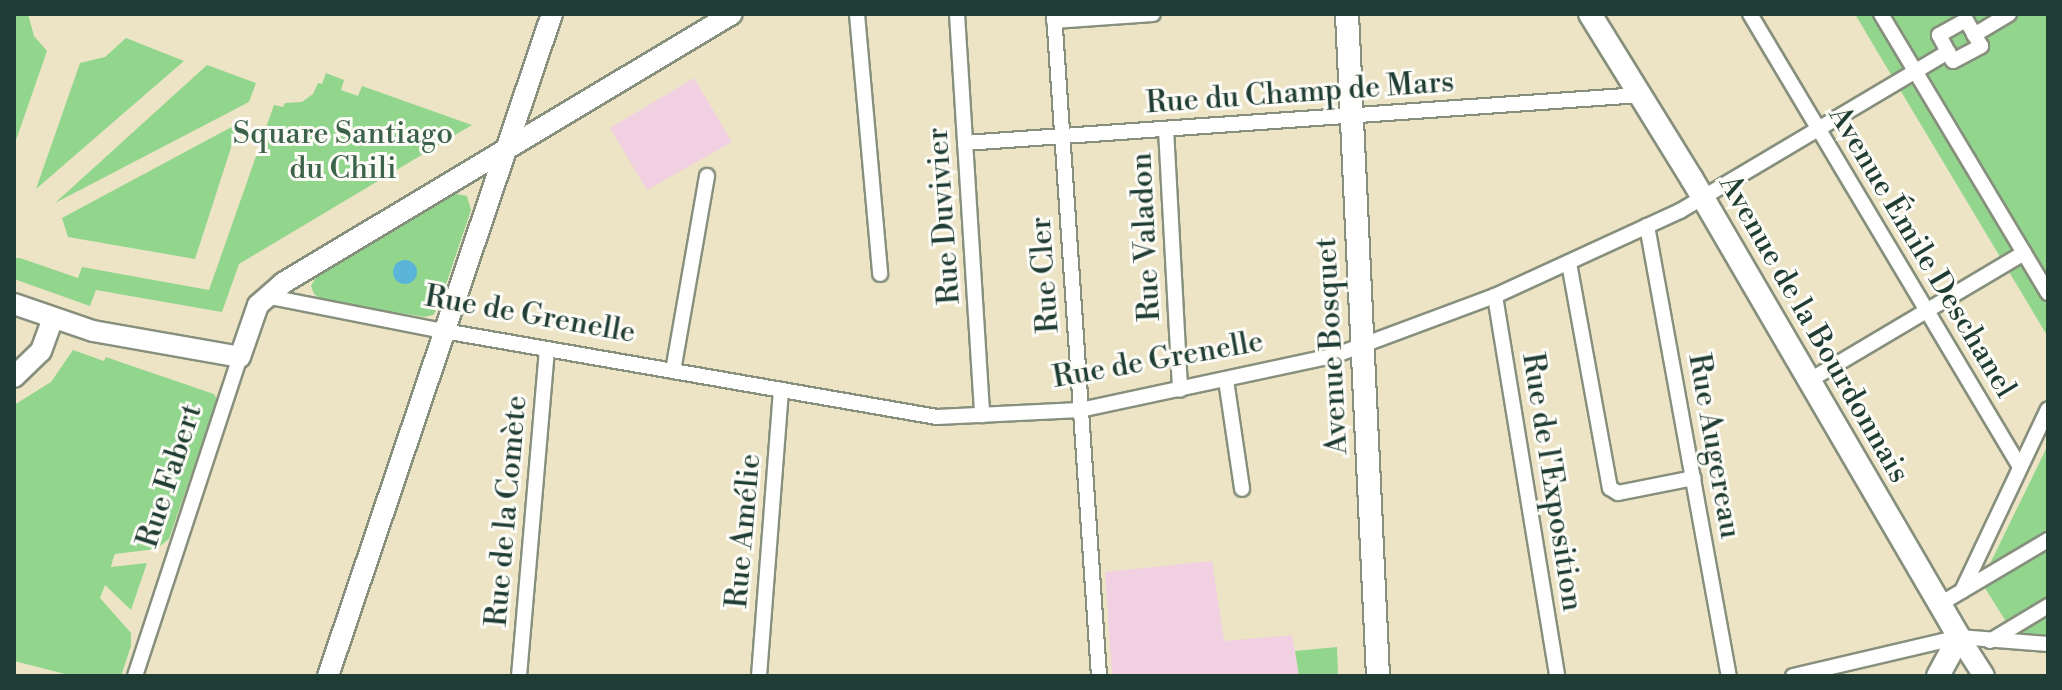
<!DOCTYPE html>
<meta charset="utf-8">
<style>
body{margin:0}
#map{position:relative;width:2062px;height:690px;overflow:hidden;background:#ede4c6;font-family:"Libre Bodoni",serif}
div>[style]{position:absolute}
.built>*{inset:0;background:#f1d0e2}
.green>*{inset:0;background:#92d68e}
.water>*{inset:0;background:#5bb5d9}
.round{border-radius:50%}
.roads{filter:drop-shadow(2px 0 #86907d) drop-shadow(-2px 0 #86907d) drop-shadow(0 2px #86907d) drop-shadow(0 -2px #86907d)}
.street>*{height:14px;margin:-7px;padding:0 7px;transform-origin:7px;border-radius:7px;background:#fff}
.secondary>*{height:20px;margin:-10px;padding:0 10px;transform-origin:10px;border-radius:10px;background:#fff}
.primary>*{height:22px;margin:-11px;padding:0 11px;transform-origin:11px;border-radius:11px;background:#fff}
span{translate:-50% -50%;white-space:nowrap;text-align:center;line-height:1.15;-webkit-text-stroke:6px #fdfcf7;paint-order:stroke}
.street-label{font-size:30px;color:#1f3d34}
.park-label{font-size:30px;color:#3c634a}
.frame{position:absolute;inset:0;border:16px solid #1f3d34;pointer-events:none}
</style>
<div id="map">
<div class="built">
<div style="clip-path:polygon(694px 78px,732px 142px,647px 190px,610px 128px)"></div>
<div style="clip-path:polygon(1212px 561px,1224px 641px,1292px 635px,1299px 676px,1112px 676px,1105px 572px)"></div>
</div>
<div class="green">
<div style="clip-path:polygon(14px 14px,28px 14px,34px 36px,47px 51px,14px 146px)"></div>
<div style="clip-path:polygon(1855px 14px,2048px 14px,2048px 337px,1896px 83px)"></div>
<div style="clip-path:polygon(126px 38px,184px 61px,36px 189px,80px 63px,105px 57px)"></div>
<div style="clip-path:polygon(207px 65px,256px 83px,249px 102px,55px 203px)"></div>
<div style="clip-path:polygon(326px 73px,344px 80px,341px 90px,358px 96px,362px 86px,472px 125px,239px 264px,222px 312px,96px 290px,90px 306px,14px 279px,14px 258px,20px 258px,78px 278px,82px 267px,209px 290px,274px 105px,283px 107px,285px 103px,302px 102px,313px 94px,318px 83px,322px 84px)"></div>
<div style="clip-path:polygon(239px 123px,195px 259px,68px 237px,62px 218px)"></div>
<div style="clip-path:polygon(452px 193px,467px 196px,471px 210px,438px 308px,433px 315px,424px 317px,322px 300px,314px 294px,311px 286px,318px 273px)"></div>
<div style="clip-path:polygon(73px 350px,104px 361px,106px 357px,126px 364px,214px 394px,217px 400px,169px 539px,156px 549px,115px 554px,113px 559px,111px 567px,147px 563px,131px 610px,105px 585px,100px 598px,131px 633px,131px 646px,121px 676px,73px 676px,14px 661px,14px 405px,51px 382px)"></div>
<div style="clip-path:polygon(2048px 445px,2048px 635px,2014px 634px,1981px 582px)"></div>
<div style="clip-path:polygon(1337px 647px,1338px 674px,1299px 676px,1295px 651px)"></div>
</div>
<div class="water">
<div class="round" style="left:393px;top:260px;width:24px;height:24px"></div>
</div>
<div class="roads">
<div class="street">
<div style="left:857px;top:14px;width:261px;rotate:84.9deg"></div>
<div style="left:957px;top:14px;width:402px;rotate:86.4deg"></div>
<div style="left:1054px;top:14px;width:664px;rotate:86.11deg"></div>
<div style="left:1750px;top:14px;width:527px;rotate:59.2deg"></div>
<div style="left:1881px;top:14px;width:325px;rotate:59.1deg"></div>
<div style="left:1054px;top:21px;width:99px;rotate:-4deg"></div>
<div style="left:1974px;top:35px;width:41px;rotate:-31deg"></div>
<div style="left:1166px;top:129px;width:261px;rotate:86.9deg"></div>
<div style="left:965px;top:143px;width:676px;rotate:-4.07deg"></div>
<div style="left:1647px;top:226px;width:457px;rotate:79.7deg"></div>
<div style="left:1569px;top:263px;width:229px;rotate:79.7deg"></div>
<div style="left:1610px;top:488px;width:9px;rotate:32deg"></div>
<div style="left:1618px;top:493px;width:77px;rotate:-11.2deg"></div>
<div style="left:265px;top:296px;width:182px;rotate:11.1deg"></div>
<div style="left:444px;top:331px;width:500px;rotate:9.9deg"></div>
<div style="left:937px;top:417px;width:143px;rotate:-2.8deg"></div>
<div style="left:1080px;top:410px;width:262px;rotate:-12.1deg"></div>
<div style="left:1336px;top:355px;width:170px;rotate:-20.4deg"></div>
<div style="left:1495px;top:296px;width:204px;rotate:-24.7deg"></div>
<div style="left:1680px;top:211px;width:312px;rotate:-30.7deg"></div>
<div style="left:1948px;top:52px;width:10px;rotate:61deg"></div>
<div style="left:1953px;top:61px;width:32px;rotate:-28deg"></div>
<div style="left:1981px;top:46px;width:30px;rotate:-120deg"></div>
<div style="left:1966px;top:20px;width:31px;rotate:151deg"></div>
<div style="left:1939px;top:35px;width:19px;rotate:62deg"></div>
<div style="left:1495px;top:296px;width:384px;rotate:80.7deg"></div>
<div style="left:673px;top:371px;width:198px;rotate:-80.1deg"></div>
<div style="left:1226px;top:380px;width:110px;rotate:81.6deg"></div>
<div style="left:1810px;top:380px;width:249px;rotate:-30.7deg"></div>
<div style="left:1962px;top:591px;width:201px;rotate:-64.7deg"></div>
<div style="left:1940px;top:604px;width:126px;rotate:-30.7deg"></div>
<div style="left:1990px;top:641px;width:68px;rotate:-31.1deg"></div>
<div style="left:135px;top:676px;width:336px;rotate:-71.8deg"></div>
<div style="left:519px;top:676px;width:327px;rotate:-85.1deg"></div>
<div style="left:759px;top:676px;width:287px;rotate:-85.6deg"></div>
<div style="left:1793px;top:676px;width:171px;rotate:-13.2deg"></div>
<div style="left:1959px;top:637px;width:89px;rotate:4.5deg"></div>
</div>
<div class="secondary">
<div style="left:14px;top:304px;width:83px;rotate:18.9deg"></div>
<div style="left:93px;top:331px;width:149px;rotate:10deg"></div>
<div style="left:240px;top:357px;width:55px;rotate:-70.9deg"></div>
<div style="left:258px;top:305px;width:33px;rotate:-41deg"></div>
<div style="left:283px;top:283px;width:523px;rotate:-30.93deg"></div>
<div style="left:14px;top:377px;width:37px;rotate:-44deg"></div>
<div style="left:41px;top:351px;width:35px;rotate:-70deg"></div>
<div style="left:1959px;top:637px;width:46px;rotate:57.3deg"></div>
<div style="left:328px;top:676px;width:699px;rotate:-71.31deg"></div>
</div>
<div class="primary">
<div style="left:1347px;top:14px;width:663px;rotate:87.32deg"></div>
<div style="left:1590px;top:14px;width:194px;rotate:58.3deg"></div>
<div style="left:1692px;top:179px;width:530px;rotate:59.76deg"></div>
<div style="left:1959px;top:637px;width:44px;rotate:118.3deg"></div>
</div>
</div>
<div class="street-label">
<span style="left:1300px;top:93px;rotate:-4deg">Rue du Champ de Mars</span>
<span style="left:944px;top:216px;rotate:-94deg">Rue Duvivier</span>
<span style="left:1146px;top:237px;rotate:-93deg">Rue Valadon</span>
<span style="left:1922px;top:252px;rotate:59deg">Avenue Émile Deschanel</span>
<span style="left:1045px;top:275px;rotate:-94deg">Rue Cler</span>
<span style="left:530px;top:315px;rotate:10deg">Rue de Grenelle</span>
<span style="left:1814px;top:329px;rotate:60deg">Avenue de la Bourdonnais</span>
<span style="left:1332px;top:346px;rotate:-93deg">Avenue Bosquet</span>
<span style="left:1158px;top:360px;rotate:-10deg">Rue de Grenelle</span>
<span style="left:1714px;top:446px;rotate:80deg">Rue Augereau</span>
<span style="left:170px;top:476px;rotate:-72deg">Rue Fabert</span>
<span style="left:1552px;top:482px;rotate:81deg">Rue de l'Exposition</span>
<span style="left:507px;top:511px;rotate:-85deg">Rue de la Comète</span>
<span style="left:744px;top:531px;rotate:-85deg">Rue Amélie</span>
</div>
<div class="park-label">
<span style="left:343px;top:151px">Square Santiago<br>du Chili</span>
</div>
<div class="frame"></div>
</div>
